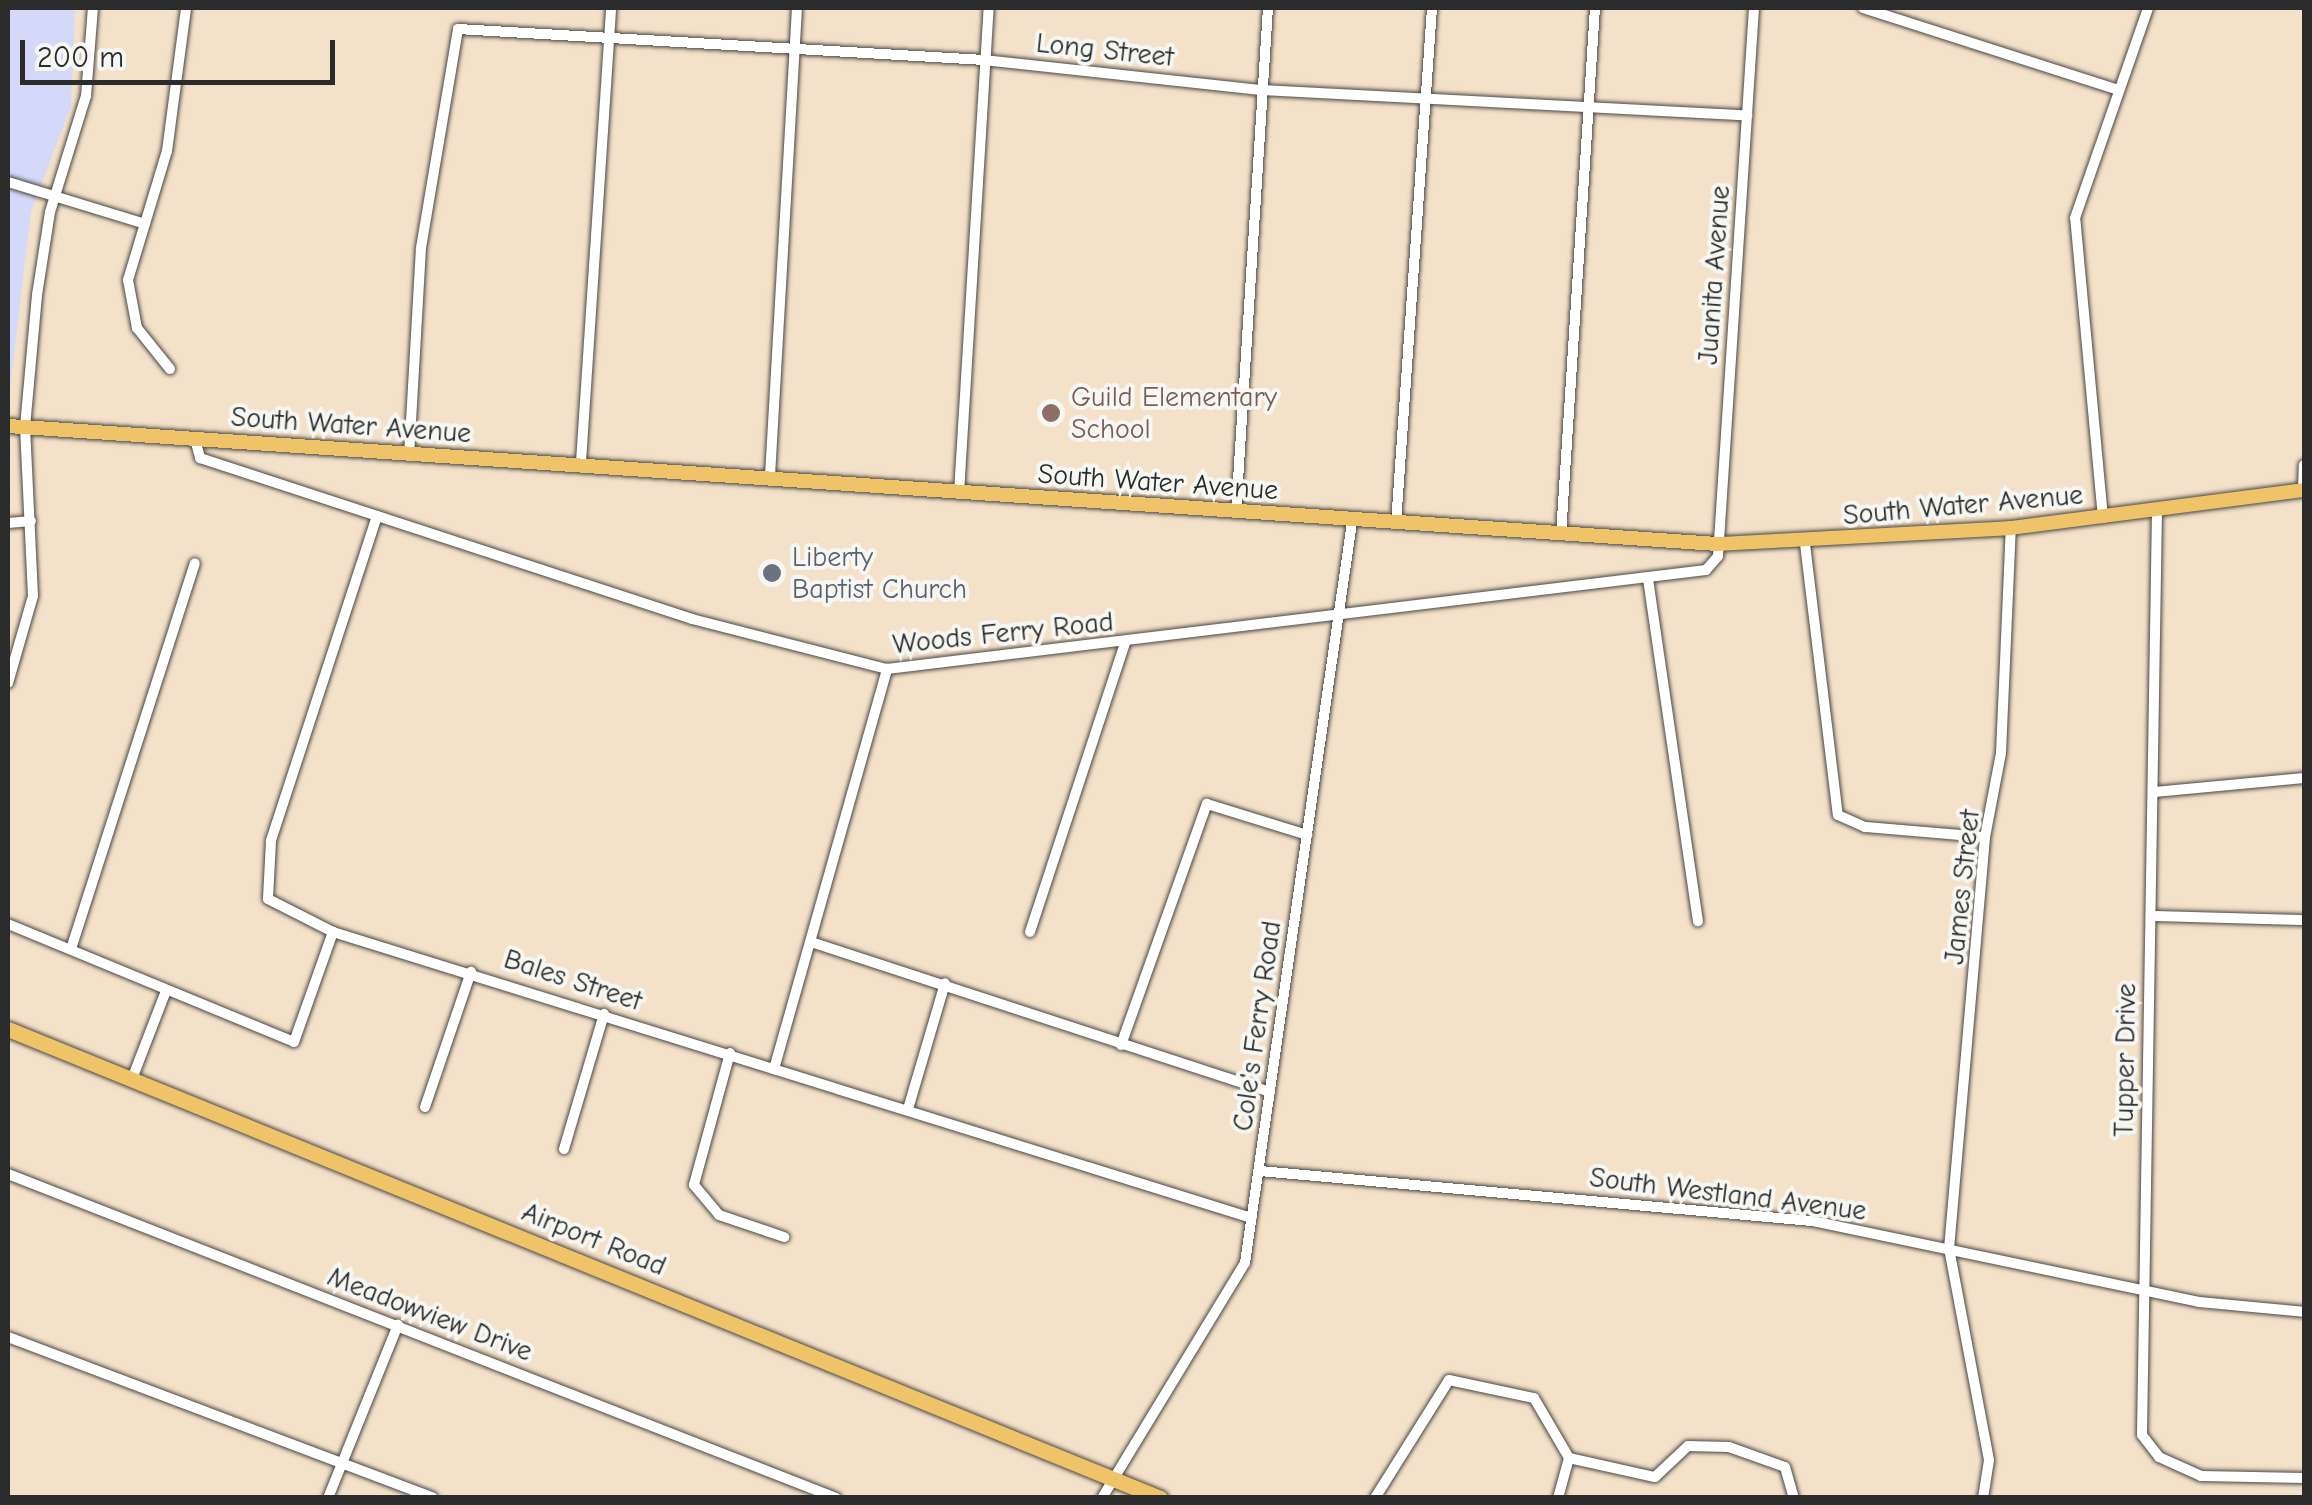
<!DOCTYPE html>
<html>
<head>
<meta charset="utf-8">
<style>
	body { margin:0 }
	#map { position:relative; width:2312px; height:1505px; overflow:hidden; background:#f4e1c9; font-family:"Comic Neue",sans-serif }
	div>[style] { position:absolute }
	.built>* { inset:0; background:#d4d8f9 }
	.roads { filter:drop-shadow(0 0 2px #494643) drop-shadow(0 0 2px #494643) }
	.minor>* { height:10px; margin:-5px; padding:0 5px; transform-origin:5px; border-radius:5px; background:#fff }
	.major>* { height:14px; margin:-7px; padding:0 7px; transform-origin:7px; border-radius:7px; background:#efc469 }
	.highway>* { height:15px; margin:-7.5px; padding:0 7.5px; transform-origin:7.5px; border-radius:7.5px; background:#efc469 }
	.dots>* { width:28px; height:28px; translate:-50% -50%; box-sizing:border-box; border:5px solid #f6f6f2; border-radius:50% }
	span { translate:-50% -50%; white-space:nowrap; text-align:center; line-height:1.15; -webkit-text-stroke:8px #f6f6f2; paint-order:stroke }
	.street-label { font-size:28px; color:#2b2b2b }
	.education-label { font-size:28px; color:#785e54 }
	.left { translate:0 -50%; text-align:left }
	.worship-label { font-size:28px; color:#5b616d }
	.frame { position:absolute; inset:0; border:10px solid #2b2b2b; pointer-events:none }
	.scale { position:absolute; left:20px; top:40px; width:315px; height:45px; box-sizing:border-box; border:5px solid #2b2b2b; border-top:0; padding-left:12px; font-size:30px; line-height:35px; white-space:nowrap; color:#2b2b2b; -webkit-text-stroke:8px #f6f6f2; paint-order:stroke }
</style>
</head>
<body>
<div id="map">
	<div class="built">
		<div style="clip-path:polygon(8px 8px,75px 8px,71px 106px,31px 211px,10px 388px)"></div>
	</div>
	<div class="roads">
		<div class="minor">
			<div style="left:1863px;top:8px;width:265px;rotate:17.8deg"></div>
			<div style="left:8px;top:182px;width:143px;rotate:17deg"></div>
			<div style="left:170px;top:369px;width:53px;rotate:-128.8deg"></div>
			<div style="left:137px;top:328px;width:49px;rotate:-100.6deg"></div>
			<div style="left:128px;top:280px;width:135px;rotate:-73.2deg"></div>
			<div style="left:167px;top:151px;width:144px;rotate:-82.4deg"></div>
			<div style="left:195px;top:439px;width:20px;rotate:75deg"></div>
			<div style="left:200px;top:458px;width:518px;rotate:18.12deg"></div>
			<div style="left:692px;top:619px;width:201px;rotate:14.4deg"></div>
			<div style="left:887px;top:669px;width:825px;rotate:-6.89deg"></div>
			<div style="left:1706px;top:570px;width:18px;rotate:-49deg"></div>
			<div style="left:1718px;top:556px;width:549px;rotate:-86.24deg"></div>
			<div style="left:409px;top:456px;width:208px;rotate:-86.7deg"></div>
			<div style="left:421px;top:248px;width:222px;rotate:-80.4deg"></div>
			<div style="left:458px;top:29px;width:527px;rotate:3.37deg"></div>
			<div style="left:984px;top:60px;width:280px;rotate:6.2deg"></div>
			<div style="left:1262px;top:90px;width:486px;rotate:3deg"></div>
			<div style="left:581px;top:462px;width:455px;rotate:-86.2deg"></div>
			<div style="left:770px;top:476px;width:469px;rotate:-86.7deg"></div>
			<div style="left:2303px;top:490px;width:25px;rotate:-88deg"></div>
			<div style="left:959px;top:493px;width:486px;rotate:-86.5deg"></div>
			<div style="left:2157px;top:510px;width:925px;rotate:90.93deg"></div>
			<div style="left:2142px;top:1435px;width:28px;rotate:52deg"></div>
			<div style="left:2159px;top:1457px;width:46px;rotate:24.3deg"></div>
			<div style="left:2201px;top:1476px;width:103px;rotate:1.1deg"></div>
			<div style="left:1236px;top:512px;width:505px;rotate:-86.37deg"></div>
			<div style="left:377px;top:516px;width:342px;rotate:108.1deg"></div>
			<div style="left:271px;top:841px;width:58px;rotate:93deg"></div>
			<div style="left:268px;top:899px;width:73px;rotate:26.9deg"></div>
			<div style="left:333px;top:932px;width:962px;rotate:17.29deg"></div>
			<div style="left:2103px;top:518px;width:301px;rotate:-95.3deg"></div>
			<div style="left:2075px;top:218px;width:222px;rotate:-70.8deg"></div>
			<div style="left:8px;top:523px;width:23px;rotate:-5deg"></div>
			<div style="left:1396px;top:524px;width:517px;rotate:-86.01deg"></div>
			<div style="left:1561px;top:535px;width:528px;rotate:-86.31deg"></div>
			<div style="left:1805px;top:544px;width:273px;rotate:83.1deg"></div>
			<div style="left:1838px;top:815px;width:30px;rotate:24deg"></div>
			<div style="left:1865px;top:827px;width:120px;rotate:4.8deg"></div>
			<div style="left:1648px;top:579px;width:346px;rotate:81.7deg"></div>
			<div style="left:8px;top:683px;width:91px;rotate:-74deg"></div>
			<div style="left:33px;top:596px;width:169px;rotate:-92.7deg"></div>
			<div style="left:25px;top:427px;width:133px;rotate:-84.8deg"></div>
			<div style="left:37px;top:295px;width:84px;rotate:-81.1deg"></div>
			<div style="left:50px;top:212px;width:121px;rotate:-72.8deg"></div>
			<div style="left:86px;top:96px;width:88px;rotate:-85.5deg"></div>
			<div style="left:2154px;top:792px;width:151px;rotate:-5.3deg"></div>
			<div style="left:2151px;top:916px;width:153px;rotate:1.5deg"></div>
			<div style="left:8px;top:924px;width:309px;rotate:22.4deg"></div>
			<div style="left:294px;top:1042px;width:117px;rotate:-70.5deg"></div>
			<div style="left:1030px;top:932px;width:304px;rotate:-71.8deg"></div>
			<div style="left:811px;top:942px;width:483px;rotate:18.1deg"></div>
			<div style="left:71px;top:949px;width:405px;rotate:-72.2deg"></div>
			<div style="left:1121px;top:1045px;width:256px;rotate:-70.4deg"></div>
			<div style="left:1207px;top:804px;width:105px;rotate:17.2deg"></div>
			<div style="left:730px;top:1053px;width:137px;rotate:105.3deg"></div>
			<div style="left:694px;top:1185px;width:39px;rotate:50deg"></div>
			<div style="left:719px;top:1215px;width:69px;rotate:18.7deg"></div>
			<div style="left:774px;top:1069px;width:416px;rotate:-74.2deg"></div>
			<div style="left:132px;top:1079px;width:94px;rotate:-68.9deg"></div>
			<div style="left:425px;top:1107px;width:143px;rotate:-71.2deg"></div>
			<div style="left:908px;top:1109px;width:131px;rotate:-73.6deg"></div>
			<div style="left:564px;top:1149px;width:141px;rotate:-73.5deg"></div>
			<div style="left:1260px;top:1171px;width:554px;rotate:5.18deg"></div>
			<div style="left:1812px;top:1221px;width:395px;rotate:11.8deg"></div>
			<div style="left:2199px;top:1302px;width:105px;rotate:5.4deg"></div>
			<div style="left:8px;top:1174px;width:889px;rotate:21.37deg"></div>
			<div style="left:8px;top:1337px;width:454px;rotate:20.7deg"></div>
			<div style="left:328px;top:1498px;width:187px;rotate:-68deg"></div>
			<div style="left:1102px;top:1498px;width:275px;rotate:-58.7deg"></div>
			<div style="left:1245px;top:1263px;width:749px;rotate:-81.78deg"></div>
			<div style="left:1375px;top:1498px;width:139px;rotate:-57.9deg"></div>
			<div style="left:1449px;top:1380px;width:87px;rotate:12deg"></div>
			<div style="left:1534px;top:1398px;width:69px;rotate:59.7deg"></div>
			<div style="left:1569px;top:1458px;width:88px;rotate:12.5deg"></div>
			<div style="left:1655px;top:1477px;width:45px;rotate:-43.2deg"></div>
			<div style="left:1688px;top:1446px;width:41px;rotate:1.4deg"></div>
			<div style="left:1729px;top:1447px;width:59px;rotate:19.7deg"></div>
			<div style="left:1785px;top:1467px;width:32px;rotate:74deg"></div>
			<div style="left:1558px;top:1498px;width:41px;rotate:-74.6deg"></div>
			<div style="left:1983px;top:1498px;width:38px;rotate:-81deg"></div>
			<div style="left:1989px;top:1460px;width:215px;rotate:-100.7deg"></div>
			<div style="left:1949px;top:1249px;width:414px;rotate:-85deg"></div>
			<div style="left:1985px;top:837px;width:86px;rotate:-79.2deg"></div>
			<div style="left:2001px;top:753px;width:225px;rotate:-87.5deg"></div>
		</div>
		<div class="major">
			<div style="left:8px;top:426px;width:1715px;rotate:3.95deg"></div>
			<div style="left:1719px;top:544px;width:292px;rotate:-3.1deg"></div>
			<div style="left:2011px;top:528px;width:295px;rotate:-7.4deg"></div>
		</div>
		<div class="highway">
			<div style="left:8px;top:1029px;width:1244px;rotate:22.15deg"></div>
		</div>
	</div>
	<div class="dots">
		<div style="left:1051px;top:413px;background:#8d6e63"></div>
		<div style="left:772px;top:573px;background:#6b7280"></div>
	</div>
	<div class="street-label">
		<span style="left:1105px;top:50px;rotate:6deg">Long Street</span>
		<span style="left:1714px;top:275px;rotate:-86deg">Juanita Avenue</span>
		<span style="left:351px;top:425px;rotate:4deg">South Water Avenue</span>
		<span style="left:1158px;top:482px;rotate:4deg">South Water Avenue</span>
		<span style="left:1963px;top:505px;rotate:-5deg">South Water Avenue</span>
		<span style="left:1003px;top:633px;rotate:-6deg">Woods Ferry Road</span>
		<span style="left:1962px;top:887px;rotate:-84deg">James Street</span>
		<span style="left:573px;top:980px;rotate:18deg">Bales Street</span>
		<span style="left:1257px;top:1026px;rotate:-82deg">Cole's Ferry Road</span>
		<span style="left:2125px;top:1060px;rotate:-89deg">Tupper Drive</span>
		<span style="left:1728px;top:1194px;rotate:7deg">South Westland Avenue</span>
		<span style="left:594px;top:1239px;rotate:22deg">Airport Road</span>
		<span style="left:430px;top:1314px;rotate:21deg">Meadowview Drive</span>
	</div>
	<div class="education-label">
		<span class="left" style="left:1071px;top:413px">Guild Elementary<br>School</span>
	</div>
	<div class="worship-label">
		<span class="left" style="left:792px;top:573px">Liberty<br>Baptist Church</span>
	</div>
	<div class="frame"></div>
	<div class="scale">200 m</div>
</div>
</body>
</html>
